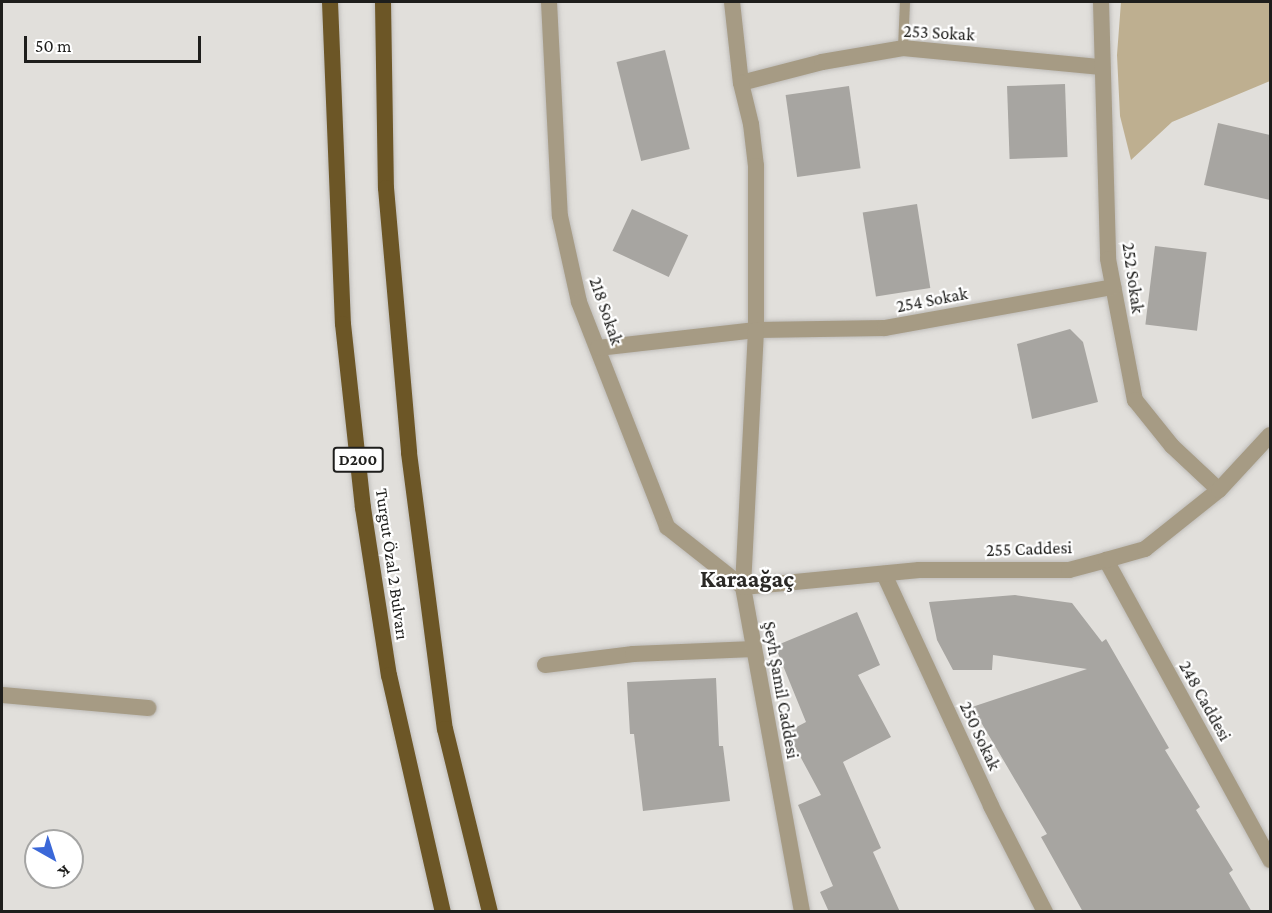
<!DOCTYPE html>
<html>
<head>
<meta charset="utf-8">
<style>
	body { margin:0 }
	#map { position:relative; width:1272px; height:913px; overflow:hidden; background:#e1dfdb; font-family:"Crimson Pro",serif }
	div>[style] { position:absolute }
	.green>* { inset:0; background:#beaf90 }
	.building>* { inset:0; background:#a7a5a1; transform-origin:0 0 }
	.roads { filter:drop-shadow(0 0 2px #bebcb9) drop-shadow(0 0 2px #bebcb9) }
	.service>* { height:10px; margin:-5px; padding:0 5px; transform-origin:5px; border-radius:5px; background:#a69b84 }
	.minor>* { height:16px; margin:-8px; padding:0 8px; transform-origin:8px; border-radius:8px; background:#a69b84 }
	.tertiary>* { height:16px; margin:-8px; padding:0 8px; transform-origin:8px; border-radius:8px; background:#a69b84 }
	.trunk>* { height:16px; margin:-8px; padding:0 8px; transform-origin:8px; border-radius:8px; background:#6c5626 }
	span { translate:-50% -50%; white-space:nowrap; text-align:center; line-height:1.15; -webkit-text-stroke:4.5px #fff; paint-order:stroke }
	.shield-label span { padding:2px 4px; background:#fff; border:2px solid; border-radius:4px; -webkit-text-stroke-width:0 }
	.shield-label { font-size:16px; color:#1e1e1c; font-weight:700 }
	.street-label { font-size:18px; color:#1e1e1c }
	.district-label { font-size:24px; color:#2b2926; font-weight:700 }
	.frame { position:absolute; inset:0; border:3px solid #1e1e1c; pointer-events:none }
	.north { position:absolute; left:24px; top:829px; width:60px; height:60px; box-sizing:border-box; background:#fff; border:2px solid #a5a5a4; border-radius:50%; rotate:141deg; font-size:16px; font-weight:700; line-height:24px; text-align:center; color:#1e1e1c }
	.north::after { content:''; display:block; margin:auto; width:21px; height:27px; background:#3b68d8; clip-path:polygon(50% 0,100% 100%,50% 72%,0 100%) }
	.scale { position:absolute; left:24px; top:36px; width:177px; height:27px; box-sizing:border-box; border:3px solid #1e1e1c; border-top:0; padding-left:8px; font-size:18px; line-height:21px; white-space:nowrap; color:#1e1e1c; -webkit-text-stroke:4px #fff; paint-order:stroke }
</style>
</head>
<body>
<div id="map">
	<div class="green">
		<div style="clip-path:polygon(1121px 2px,1270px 2px,1270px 81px,1172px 122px,1131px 160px,1120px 116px,1117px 55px)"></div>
	</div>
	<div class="building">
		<div style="left:665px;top:50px;width:102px;height:50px;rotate:76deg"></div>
		<div style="left:1065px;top:84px;width:73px;height:58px;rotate:88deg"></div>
		<div style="left:849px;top:86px;width:83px;height:64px;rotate:82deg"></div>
		<div style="clip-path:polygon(1218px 123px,1270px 135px,1270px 200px,1204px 185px)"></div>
		<div style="left:917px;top:204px;width:85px;height:55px;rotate:81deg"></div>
		<div style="left:632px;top:209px;width:62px;height:46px;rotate:25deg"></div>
		<div style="left:1155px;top:246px;width:52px;height:79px;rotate:7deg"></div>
		<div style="clip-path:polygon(1070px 329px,1083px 342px,1098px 402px,1032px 419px,1017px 344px)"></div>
		<div style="clip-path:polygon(1015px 595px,1072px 603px,1102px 642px,1106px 639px,1169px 748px,1165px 750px,1200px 807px,1196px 810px,1233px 870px,1229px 873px,1252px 912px,1083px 912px,1041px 837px,1047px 834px,972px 707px,1087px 669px,993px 655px,992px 670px,953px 670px,937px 640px,929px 602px)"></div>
		<div style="clip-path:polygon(857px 612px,880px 665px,858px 675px,891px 737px,843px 762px,881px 848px,873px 852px,900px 912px,829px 912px,820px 892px,833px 886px,798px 805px,821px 795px,787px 732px,806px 722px,775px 646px)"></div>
		<div style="clip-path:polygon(716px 678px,719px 746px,723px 746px,730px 801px,643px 811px,634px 734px,630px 734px,627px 682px)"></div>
	</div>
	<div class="roads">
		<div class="service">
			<div style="left:903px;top:48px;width:46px;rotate:-87.5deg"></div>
		</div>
		<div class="minor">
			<div style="left:549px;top:2px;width:214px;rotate:87.1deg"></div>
			<div style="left:560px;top:216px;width:88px;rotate:77.5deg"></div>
			<div style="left:579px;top:302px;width:242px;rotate:68.6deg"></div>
			<div style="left:667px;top:527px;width:97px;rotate:38.3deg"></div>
			<div style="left:732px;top:2px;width:81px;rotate:83.7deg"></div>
			<div style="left:741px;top:83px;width:84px;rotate:-14.5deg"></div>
			<div style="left:822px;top:62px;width:82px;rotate:-9.8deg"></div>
			<div style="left:903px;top:48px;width:199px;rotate:5.5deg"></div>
			<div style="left:1101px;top:2px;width:257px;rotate:88.4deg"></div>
			<div style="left:1108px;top:259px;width:144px;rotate:79.2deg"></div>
			<div style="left:1135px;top:400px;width:59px;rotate:51.2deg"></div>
			<div style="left:1172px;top:446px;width:64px;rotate:43.1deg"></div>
			<div style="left:598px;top:348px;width:159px;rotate:-6.5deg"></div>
			<div style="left:756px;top:330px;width:129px;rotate:-0.9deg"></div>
			<div style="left:885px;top:328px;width:232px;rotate:-10.2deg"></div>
			<div style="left:1106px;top:560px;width:342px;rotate:61.3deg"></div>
			<div style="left:884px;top:574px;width:255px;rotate:65.2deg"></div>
			<div style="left:991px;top:806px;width:119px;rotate:63deg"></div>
			<div style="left:545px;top:665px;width:89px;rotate:-7.1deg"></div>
			<div style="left:633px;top:654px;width:121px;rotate:-2.4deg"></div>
			<div style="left:2px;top:695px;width:147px;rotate:5.1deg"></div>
		</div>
		<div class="tertiary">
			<div style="left:741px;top:83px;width:42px;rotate:76.3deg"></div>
			<div style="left:751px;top:124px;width:42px;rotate:83.2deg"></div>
			<div style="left:756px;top:166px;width:164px;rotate:90deg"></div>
			<div style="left:756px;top:330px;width:257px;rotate:92.9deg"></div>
			<div style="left:743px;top:587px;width:330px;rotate:79.7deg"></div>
			<div style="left:743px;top:587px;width:177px;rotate:-5.5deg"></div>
			<div style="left:919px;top:570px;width:150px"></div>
			<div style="left:1069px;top:570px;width:38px;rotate:-15deg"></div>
			<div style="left:1106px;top:560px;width:41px;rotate:-15.8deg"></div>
			<div style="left:1145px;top:549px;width:95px;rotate:-38.6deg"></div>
			<div style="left:1219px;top:490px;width:75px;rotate:-47.2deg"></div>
		</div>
		<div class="trunk">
			<div style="left:330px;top:2px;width:322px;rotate:87.7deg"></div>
			<div style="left:343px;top:324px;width:185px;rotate:83.8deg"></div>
			<div style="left:363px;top:508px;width:169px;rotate:81.2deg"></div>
			<div style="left:389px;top:675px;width:243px;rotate:77.2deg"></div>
			<div style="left:383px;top:2px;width:186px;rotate:89.1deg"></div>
			<div style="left:386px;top:188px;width:266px;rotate:85deg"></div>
			<div style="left:409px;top:453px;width:278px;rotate:82.6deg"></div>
			<div style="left:445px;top:729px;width:188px;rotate:76.2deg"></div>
		</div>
	</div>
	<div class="shield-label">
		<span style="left:358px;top:460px">D200</span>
	</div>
	<div class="street-label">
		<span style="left:939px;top:33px;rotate:3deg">253 Sokak</span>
		<span style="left:1133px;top:278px;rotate:82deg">252 Sokak</span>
		<span style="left:932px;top:300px;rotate:-11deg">254 Sokak</span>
		<span style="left:606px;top:311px;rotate:71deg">218 Sokak</span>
		<span style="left:1029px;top:549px;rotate:-2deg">255 Caddesi</span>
		<span style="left:392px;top:564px;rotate:82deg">Turgut Özal 2 Bulvarı</span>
		<span style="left:781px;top:690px;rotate:80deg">Şeyh Şamil Caddesi</span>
		<span style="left:1205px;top:701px;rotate:61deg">248 Caddesi</span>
		<span style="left:980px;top:736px;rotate:65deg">250 Sokak</span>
	</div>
	<div class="district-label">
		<span style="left:747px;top:579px">Karaağaç</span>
	</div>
	<div class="frame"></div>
	<div class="north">K</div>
	<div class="scale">50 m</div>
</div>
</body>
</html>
